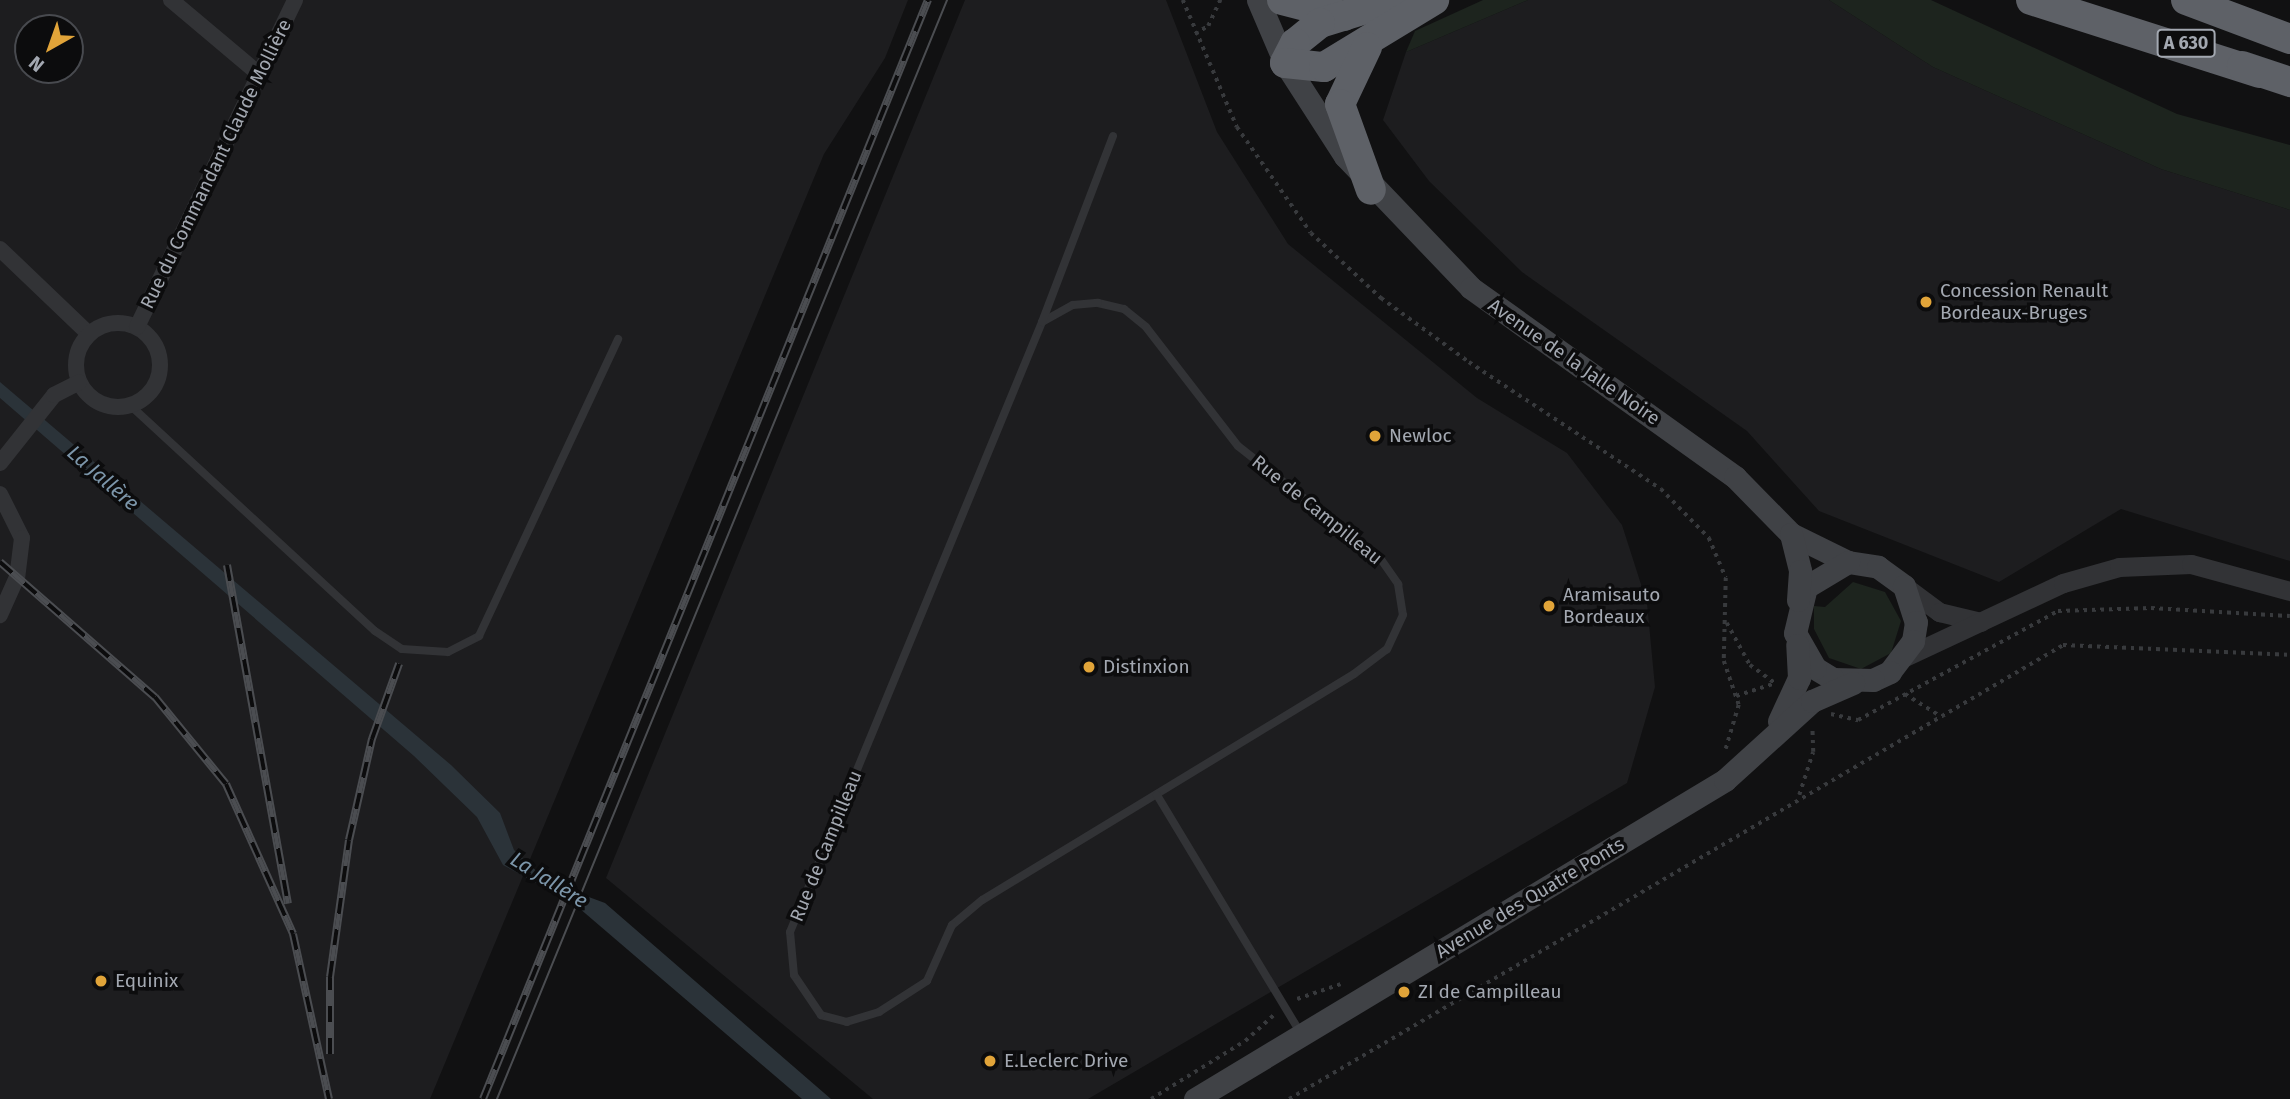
<!DOCTYPE html>
<html>
<head>
<meta charset="utf-8">
<style>
	body { margin:0 }
	#map { position:relative; width:2290px; height:1099px; overflow:hidden; background:#111112; font-family:"Fira Sans",sans-serif }
	div>[style] { position:absolute }
	.built>* { inset:0; background:#1d1d1f }
	.green>* { inset:0; background:#1d241e }
	.water>* { inset:0; background:#2b3339 }
	.stream>* { height:6px; margin:-3px; padding:0 3px; transform-origin:3px; border-radius:3px; background:#2b3339 }
	.path>* { height:3.5px; margin-top:-1.75px; transform-origin:0; background:repeating-linear-gradient(90deg,#383a3d 0 3.5px,transparent 0 8.5px) }
	.service>* { height:8px; margin:-4px; padding:0 4px; transform-origin:4px; border-radius:4px; background:#323336 }
	.minor>* { height:16px; margin:-8px; padding:0 8px; transform-origin:8px; border-radius:8px; background:#323336 }
	.minor>.ring { margin:-8px; padding:0; box-sizing:content-box; background:none; border:16px solid #323336; border-radius:50% }
	.tertiary>* { height:19px; margin:-9.5px; padding:0 9.5px; transform-origin:9.5px; border-radius:9.5px; background:#323336 }
	.secondary>* { height:23px; margin:-11.5px; padding:0 11.5px; transform-origin:11.5px; border-radius:11.5px; background:#404246 }
	.motorway>* { height:30px; margin:-15px; padding:0 15px; transform-origin:15px; border-radius:15px; background:#5e6167 }
	.tram>* { height:2px; margin:-1px; padding:0 1px; transform-origin:1px; border-radius:1px; background:#4b4d51 }
	.rail>* { height:8px; margin-top:-4px; transform-origin:0; background:repeating-linear-gradient(90deg,#0c0c0d 0 16px,#4b4d51 0 32px); box-sizing:border-box; border-block:2px solid #4b4d51 }
	.dots>* { width:19px; height:19px; translate:-50% -50%; box-sizing:border-box; border:4px solid #0c0c0d; border-radius:50% }
	span { translate:-50% -50%; white-space:nowrap; text-align:center; line-height:1.15; -webkit-text-stroke:7px #0c0c0d; paint-order:stroke }
	.shield-label span { padding:2px 5px; background:#0c0c0d; border:2px solid; border-radius:5px; -webkit-text-stroke-width:0 }
	.shield-label { font-size:18px; color:#a3a8b1; font-weight:700 }
	.street-label { font-size:19px; color:#a3a8b1 }
	.poi-label { font-size:19px; color:#a3a8b1 }
	.left { translate:0 -50%; text-align:left }
	.water-label { font-size:21px; color:#7c96aa; font-style:italic }
	.north { position:absolute; left:14px; top:14px; width:70px; height:70px; box-sizing:border-box; background:#0c0c0d; border:2px solid #484a4f; border-radius:50%; rotate:220deg; font-size:19px; font-weight:700; line-height:28px; text-align:center; color:#a3a8b1 }
	.north::after { content:''; display:block; margin:auto; width:24px; height:32px; background:#e1a439; clip-path:polygon(50% 0,100% 100%,50% 72%,0 100%) }
</style>
</head>
<body>
<div id="map">
	<div class="built">
		<div style="clip-path:polygon(evenodd,0 0,908px 0,885px 58px,824px 154px,430px 1099px,0 1099px,0 0,28px 28px,70px 28px,70px 70px,28px 70px,28px 28px)"></div>
		<div style="clip-path:polygon(965px 0,1166px 0,1217px 132px,1288px 244px,1477px 398px,1567px 453px,1622px 525px,1647px 603px,1655px 687px,1627px 783px,1088px 1099px,873px 1099px,606px 878px)"></div>
		<div style="clip-path:polygon(1528px 0,1829px 0,1933px 67px,2161px 169px,2290px 210px,2290px 561px,2121px 509px,1999px 582px,1819px 511px,1747px 431px,1522px 272px,1429px 181px,1383px 120px,1406px 52px)"></div>
	</div>
	<div class="green">
		<div style="clip-path:polygon(1483px 0,1528px 0,1406px 52px,1415px 31px)"></div>
		<div style="clip-path:polygon(1829px 0,1931px 0,2177px 114px,2290px 145px,2290px 210px,2161px 169px,1933px 67px)"></div>
		<div style="clip-path:polygon(1853px 582px,1885px 592px,1901px 621px,1891px 653px,1861px 669px,1829px 658px,1814px 629px,1814px 606px,1825px 607px)"></div>
	</div>
	<div class="water">
		<div style="clip-path:polygon(0 382px,451px 765px,500px 813px,514px 850px,548px 882px,605px 903px,831px 1099px,802px 1099px,572px 902px,503px 865px,477px 817px,414px 756px,0 398px)"></div>
	</div>
	<div class="stream">
		<div style="left:540px;top:876px;width:24px;rotate:30deg"></div>
	</div>
	<div class="path">
		<div style="left:1183px;top:0;width:138px;rotate:67deg"></div>
		<div style="left:1237px;top:127px;width:129px;rotate:55.1deg"></div>
		<div style="left:1311px;top:233px;width:96px;rotate:42.9deg"></div>
		<div style="left:1381px;top:298px;width:109px;rotate:36deg"></div>
		<div style="left:1469px;top:362px;width:230px;rotate:33.5deg"></div>
		<div style="left:1661px;top:489px;width:69px;rotate:45.6deg"></div>
		<div style="left:1709px;top:538px;width:43px;rotate:67deg"></div>
		<div style="left:1726px;top:578px;width:83px;rotate:91.4deg"></div>
		<div style="left:1724px;top:661px;width:46px;rotate:71.2deg"></div>
		<div style="left:1739px;top:705px;width:46px;rotate:106.5deg"></div>
		<div style="left:1195px;top:34px;width:15px;rotate:-32deg"></div>
		<div style="left:1208px;top:26px;width:29px;rotate:-65deg"></div>
		<div style="left:1727px;top:623px;width:48px;rotate:61.3deg"></div>
		<div style="left:1750px;top:665px;width:31px;rotate:36deg"></div>
		<div style="left:1905px;top:694px;width:39px;rotate:32deg"></div>
		<div style="left:1736px;top:696px;width:39px;rotate:-18deg"></div>
		<div style="left:1831px;top:714px;width:28px;rotate:13deg"></div>
		<div style="left:1858px;top:720px;width:228px;rotate:-28.6deg"></div>
		<div style="left:2058px;top:611px;width:93px;rotate:-1.8deg"></div>
		<div style="left:2151px;top:608px;width:139px;rotate:3.3deg"></div>
		<div style="left:1799px;top:795px;width:45px;rotate:-72deg"></div>
		<div style="left:1813px;top:752px;width:24px;rotate:-92deg"></div>
		<div style="left:1297px;top:999px;width:46px;rotate:-18.8deg"></div>
		<div style="left:1151px;top:1099px;width:110px;rotate:-31.7deg"></div>
		<div style="left:1245px;top:1041px;width:42px;rotate:-42.1deg"></div>
		<div style="left:1289px;top:1099px;width:897px;rotate:-30.39deg"></div>
		<div style="left:2063px;top:645px;width:227px;rotate:2.5deg"></div>
	</div>
	<div class="service">
		<div style="left:1098px;top:303px;width:27px;rotate:13deg"></div>
		<div style="left:1124px;top:309px;width:28px;rotate:39deg"></div>
		<div style="left:1146px;top:327px;width:150px;rotate:52.3deg"></div>
		<div style="left:1238px;top:446px;width:181px;rotate:38.3deg"></div>
		<div style="left:1380px;top:558px;width:32px;rotate:55deg"></div>
		<div style="left:1398px;top:584px;width:31px;rotate:81deg"></div>
		<div style="left:1403px;top:615px;width:38px;rotate:115deg"></div>
		<div style="left:1387px;top:649px;width:41px;rotate:142.9deg"></div>
		<div style="left:1354px;top:674px;width:435px;rotate:148.7deg"></div>
		<div style="left:982px;top:900px;width:39px;rotate:140deg"></div>
		<div style="left:952px;top:925px;width:61px;rotate:114.1deg"></div>
		<div style="left:927px;top:981px;width:57px;rotate:147.1deg"></div>
		<div style="left:879px;top:1012px;width:34px;rotate:163deg"></div>
		<div style="left:847px;top:1022px;width:27px;rotate:-165deg"></div>
		<div style="left:821px;top:1015px;width:48px;rotate:-124deg"></div>
		<div style="left:794px;top:975px;width:43px;rotate:-95.3deg"></div>
		<div style="left:790px;top:932px;width:660px;rotate:-67.55deg"></div>
		<div style="left:1042px;top:322px;width:35px;rotate:-29deg"></div>
		<div style="left:1073px;top:305px;width:25px;rotate:-5deg"></div>
		<div style="left:1042px;top:322px;width:199px;rotate:-69.1deg"></div>
		<div style="left:131px;top:406px;width:332px;rotate:42.7deg"></div>
		<div style="left:375px;top:631px;width:32px;rotate:34deg"></div>
		<div style="left:402px;top:649px;width:46px;rotate:3.7deg"></div>
		<div style="left:448px;top:652px;width:35px;rotate:-27deg"></div>
		<div style="left:479px;top:636px;width:328px;rotate:-64.9deg"></div>
		<div style="left:1157px;top:795px;width:277px;rotate:58.9deg"></div>
	</div>
	<div class="minor">
		<div style="left:171px;top:0;width:116px;rotate:40.1deg"></div>
		<div style="left:0;top:249px;width:123px;rotate:43.7deg"></div>
		<div class="ring" style="left:76px;top:323px;width:68px;height:68px"></div>
		<div style="left:137px;top:327px;width:363px;rotate:-64.2deg"></div>
		<div style="left:0;top:463px;width:87px;rotate:-51.5deg"></div>
		<div style="left:54px;top:395px;width:28px;rotate:-27deg"></div>
		<div style="left:0;top:494px;width:49px;rotate:63.4deg"></div>
		<div style="left:22px;top:538px;width:39px;rotate:97deg"></div>
		<div style="left:17px;top:577px;width:42px;rotate:114.1deg"></div>
	</div>
	<div class="tertiary">
		<div style="left:1904px;top:586px;width:44px;rotate:36.6deg"></div>
		<div style="left:1939px;top:612px;width:43px;rotate:13.4deg"></div>
		<div style="left:1905px;top:657px;width:174px;rotate:-25.1deg"></div>
		<div style="left:2063px;top:583px;width:58px;rotate:-15.9deg"></div>
		<div style="left:2119px;top:567px;width:72px;rotate:-2.4deg"></div>
		<div style="left:2191px;top:564px;width:103px;rotate:15.3deg"></div>
	</div>
	<div class="secondary">
		<div style="left:1258px;top:0;width:69px;rotate:66.8deg"></div>
		<div style="left:1285px;top:63px;width:111px;rotate:57.2deg"></div>
		<div style="left:1345px;top:156px;width:182px;rotate:46.3deg"></div>
		<div style="left:1471px;top:288px;width:325px;rotate:35.6deg"></div>
		<div style="left:1735px;top:477px;width:80px;rotate:45.5deg"></div>
		<div style="left:1791px;top:534px;width:64px;rotate:26.2deg"></div>
		<div style="left:1848px;top:562px;width:30px;rotate:9deg"></div>
		<div style="left:1878px;top:567px;width:32px;rotate:36deg"></div>
		<div style="left:1904px;top:586px;width:38px;rotate:72deg"></div>
		<div style="left:1916px;top:622px;width:19px;rotate:99deg"></div>
		<div style="left:1913px;top:641px;width:39px;rotate:127deg"></div>
		<div style="left:1890px;top:672px;width:19px;rotate:155deg"></div>
		<div style="left:1873px;top:680px;width:40px;rotate:-178.6deg"></div>
		<div style="left:1833px;top:679px;width:21px;rotate:-149deg"></div>
		<div style="left:1815px;top:668px;width:40px;rotate:-119.7deg"></div>
		<div style="left:1795px;top:633px;width:47px;rotate:-76.6deg"></div>
		<div style="left:1806px;top:587px;width:49px;rotate:-30.8deg"></div>
		<div style="left:1791px;top:534px;width:38px;rotate:76deg"></div>
		<div style="left:1800px;top:571px;width:29px;rotate:94deg"></div>
		<div style="left:1779px;top:721px;width:47px;rotate:-65.1deg"></div>
		<div style="left:1799px;top:678px;width:33px;rotate:-93deg"></div>
		<div style="left:1195px;top:1099px;width:619px;rotate:-31.04deg"></div>
		<div style="left:1725px;top:780px;width:118px;rotate:-42.2deg"></div>
		<div style="left:1812px;top:701px;width:45px;rotate:-23.7deg"></div>
	</div>
	<div class="motorway">
		<div style="left:1282px;top:0;width:64px;rotate:14.5deg"></div>
		<div style="left:1395px;top:0;width:78px;rotate:163deg"></div>
		<div style="left:1320px;top:23px;width:32px;rotate:141deg"></div>
		<div style="left:1295px;top:43px;width:22px;rotate:117deg"></div>
		<div style="left:1285px;top:63px;width:39px;rotate:6deg"></div>
		<div style="left:1324px;top:67px;width:129px;rotate:-31.3deg"></div>
		<div style="left:2031px;top:0;width:240px;rotate:17.7deg"></div>
		<div style="left:2186px;top:0;width:111px;rotate:20.6deg"></div>
		<div style="left:1367px;top:47px;width:63px;rotate:115.3deg"></div>
		<div style="left:1340px;top:104px;width:91px;rotate:70.2deg"></div>
		<div style="left:2242px;top:66px;width:51px;rotate:18.4deg"></div>
	</div>
	<div class="tram">
		<div style="left:497px;top:1099px;width:1188px;rotate:-67.73deg"></div>
	</div>
	<div class="rail">
		<div style="left:0;top:562px;width:206px;rotate:41.1deg"></div>
		<div style="left:155px;top:697px;width:112px;rotate:50.8deg"></div>
		<div style="left:226px;top:784px;width:164px;rotate:65.9deg"></div>
		<div style="left:293px;top:934px;width:169px;rotate:77.7deg"></div>
		<div style="left:227px;top:565px;width:344px;rotate:79.8deg"></div>
		<div style="left:330px;top:1054px;width:77px;rotate:-90deg"></div>
		<div style="left:330px;top:977px;width:138px;rotate:-82.1deg"></div>
		<div style="left:349px;top:840px;width:104px;rotate:-77.2deg"></div>
		<div style="left:372px;top:739px;width:80px;rotate:-70.2deg"></div>
		<div style="left:483px;top:1099px;width:1186px;rotate:-67.96deg"></div>
	</div>
	<div class="dots">
		<div style="left:1926px;top:302px;background:#e1a439"></div>
		<div style="left:1375px;top:436px;background:#e1a439"></div>
		<div style="left:1549px;top:606px;background:#e1a439"></div>
		<div style="left:1089px;top:667px;background:#e1a439"></div>
		<div style="left:101px;top:981px;background:#e1a439"></div>
		<div style="left:1404px;top:992px;background:#e1a439"></div>
		<div style="left:990px;top:1061px;background:#e1a439"></div>
	</div>
	<div class="shield-label">
		<span style="left:2186px;top:43px">A 630</span>
	</div>
	<div class="street-label">
		<span style="left:216px;top:164px;rotate:-64deg">Rue du Commandant Claude Mollière</span>
		<span style="left:1574px;top:362px;rotate:35deg">Avenue de la Jalle Noire</span>
		<span style="left:1317px;top:510px;rotate:39deg">Rue de Campilleau</span>
		<span style="left:826px;top:846px;rotate:-68deg">Rue de Campilleau</span>
		<span style="left:1530px;top:898px;rotate:-31deg">Avenue des Quatre Ponts</span>
	</div>
	<div class="poi-label">
		<span class="left" style="left:1940px;top:302px">Concession Renault<br>Bordeaux-Bruges</span>
		<span class="left" style="left:1389px;top:436px">Newloc</span>
		<span class="left" style="left:1563px;top:606px">Aramisauto<br>Bordeaux</span>
		<span class="left" style="left:1103px;top:667px">Distinxion</span>
		<span class="left" style="left:115px;top:981px">Equinix</span>
		<span class="left" style="left:1418px;top:992px">ZI de Campilleau</span>
		<span class="left" style="left:1004px;top:1061px">E.Leclerc Drive</span>
	</div>
	<div class="water-label">
		<span style="left:103px;top:478px;rotate:41deg">La Jallère</span>
		<span style="left:549px;top:880px;rotate:32deg">La Jallère</span>
	</div>
	<div class="north">N</div>
</div>
</body>
</html>
